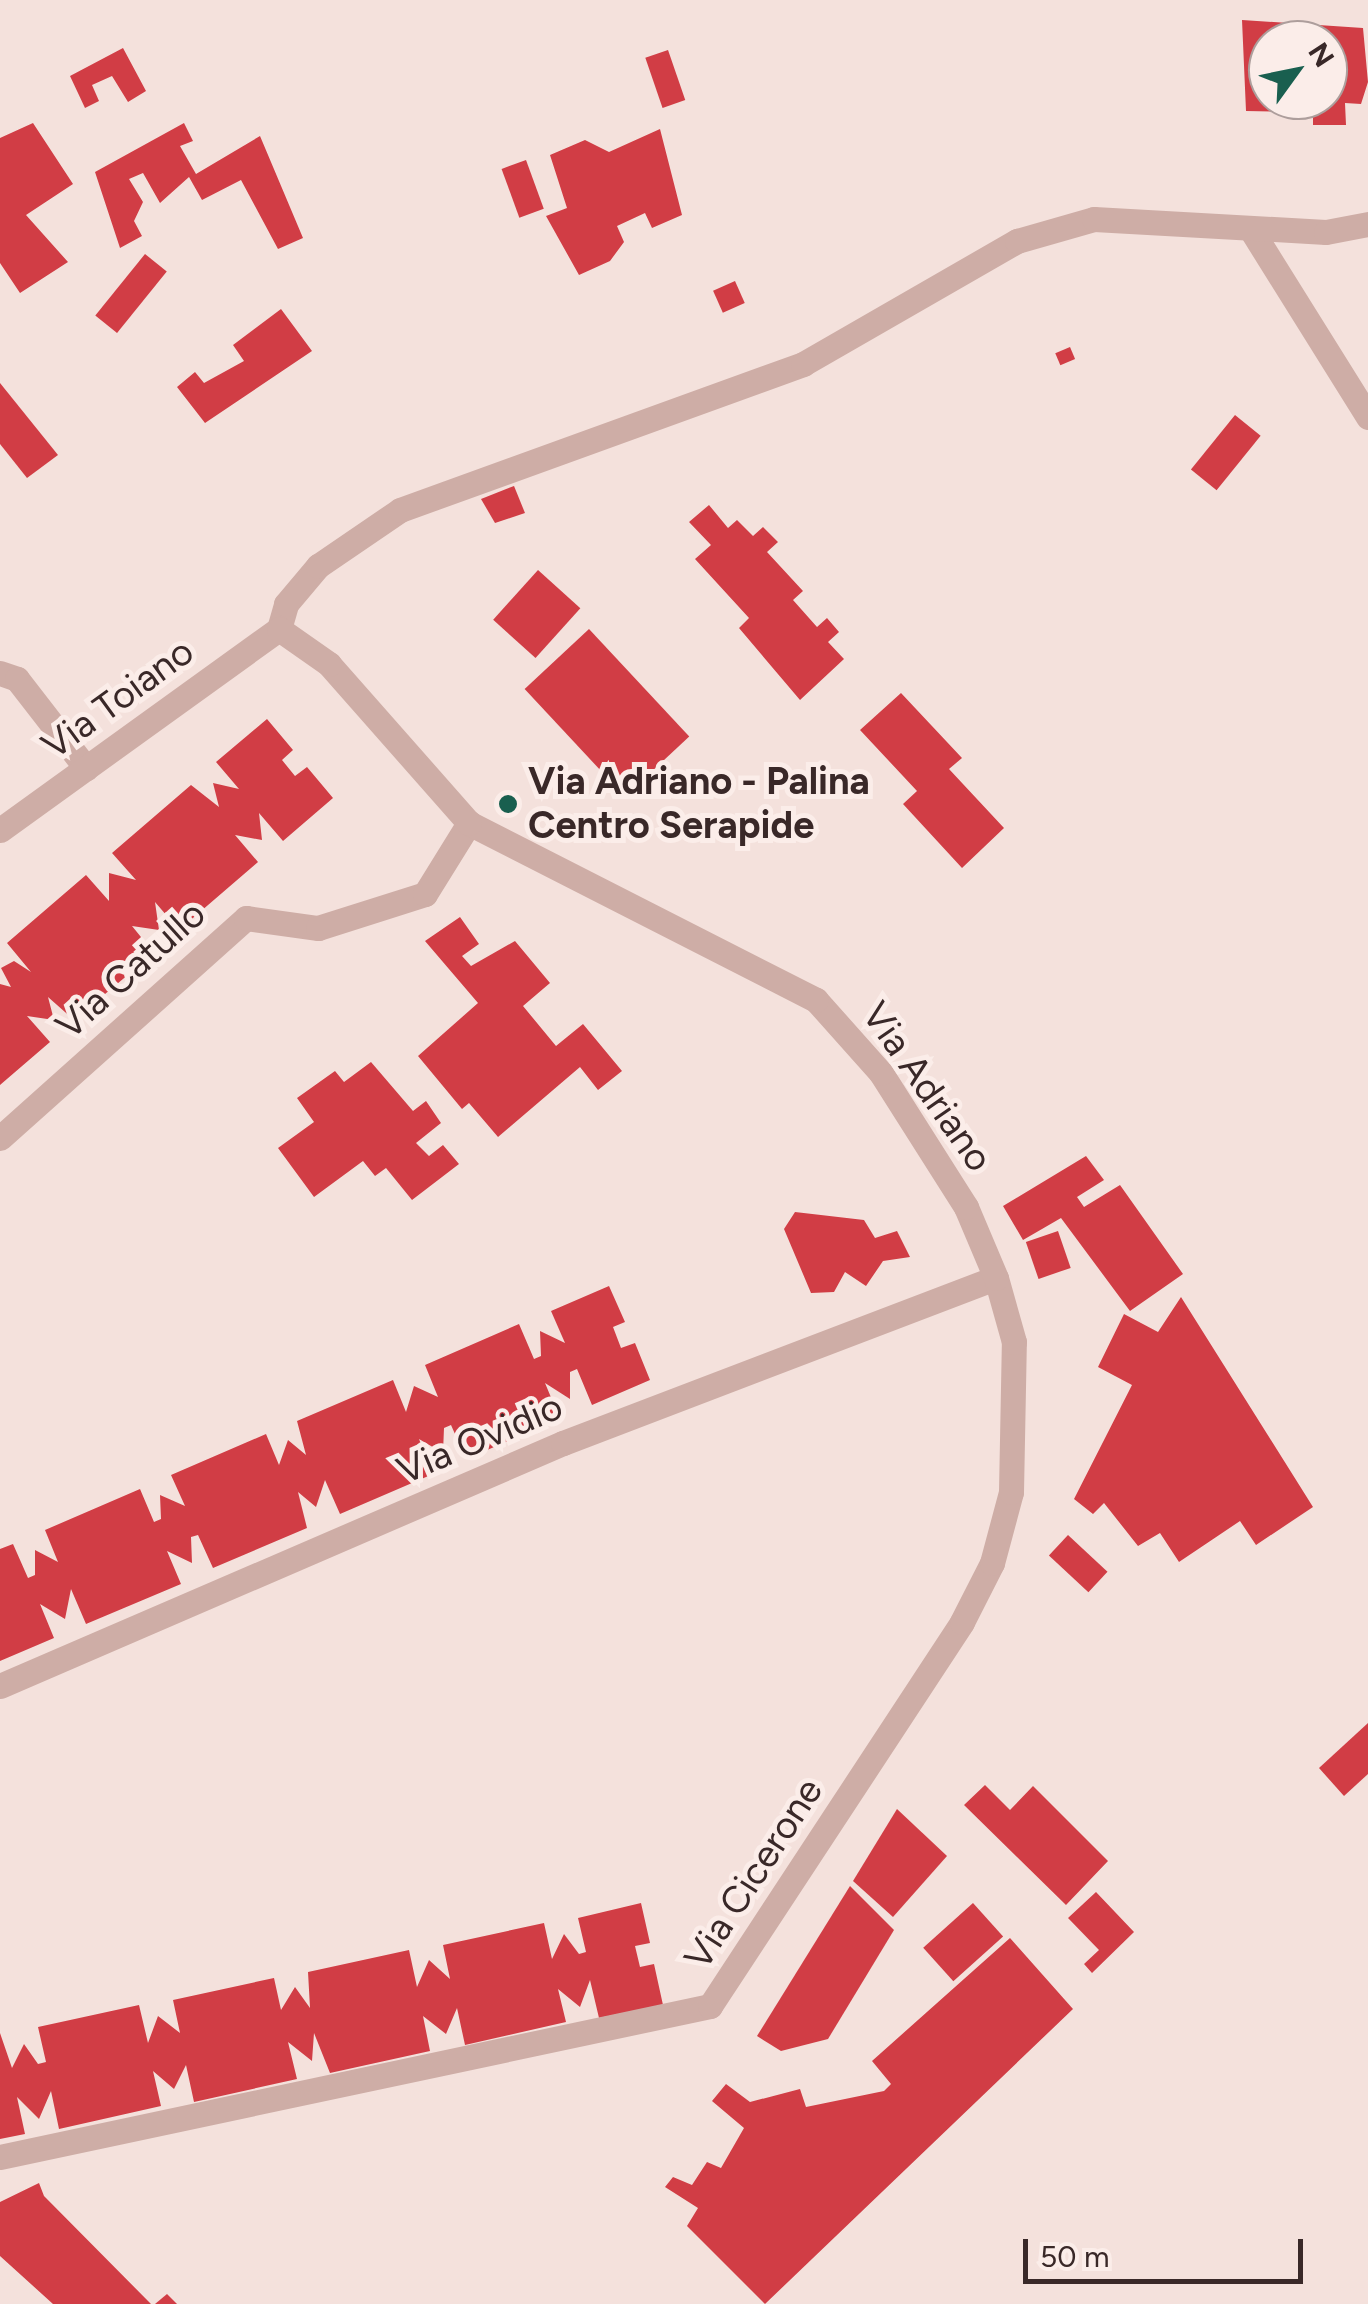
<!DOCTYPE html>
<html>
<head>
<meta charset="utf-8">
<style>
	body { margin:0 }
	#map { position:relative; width:1368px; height:2304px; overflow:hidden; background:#f4e1dc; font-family:Figtree,sans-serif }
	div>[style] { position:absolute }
	.building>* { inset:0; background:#d13d45; transform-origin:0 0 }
	.minor>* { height:25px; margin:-12.5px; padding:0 12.5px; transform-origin:12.5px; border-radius:12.5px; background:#ceada6 }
	.dots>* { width:28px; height:28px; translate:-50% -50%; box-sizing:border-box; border:5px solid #fbede9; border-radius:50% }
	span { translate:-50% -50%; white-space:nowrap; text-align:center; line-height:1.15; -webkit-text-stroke:10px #fbede9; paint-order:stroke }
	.street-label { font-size:38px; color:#392828 }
	.poi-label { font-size:38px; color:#392828; font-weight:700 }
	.left { translate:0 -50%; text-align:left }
	.north { position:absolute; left:1248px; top:20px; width:100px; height:100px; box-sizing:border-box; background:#fbede9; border:2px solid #ad9e9c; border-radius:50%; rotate:57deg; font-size:28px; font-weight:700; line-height:40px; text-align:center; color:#392828 }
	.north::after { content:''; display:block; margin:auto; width:35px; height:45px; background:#195f4f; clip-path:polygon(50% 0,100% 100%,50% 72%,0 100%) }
	.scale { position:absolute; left:1023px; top:2239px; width:280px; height:45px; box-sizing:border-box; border:5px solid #392828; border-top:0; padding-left:12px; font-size:30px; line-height:35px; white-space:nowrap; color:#392828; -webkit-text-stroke:8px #fbede9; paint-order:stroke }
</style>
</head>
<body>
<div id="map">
	<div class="building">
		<div style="clip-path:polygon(evenodd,1242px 20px,1363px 28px,1368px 82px,1361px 104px,1345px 103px,1346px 125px,1313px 125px,1313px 112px,1246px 111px,1242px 20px,1268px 40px,1328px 40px,1328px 100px,1268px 100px,1268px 40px)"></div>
		<div style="clip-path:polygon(123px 48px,146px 91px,128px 102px,112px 76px,92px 85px,99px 101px,85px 108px,70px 76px)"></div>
		<div style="left:668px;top:50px;width:53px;height:24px;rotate:71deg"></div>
		<div style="clip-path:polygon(33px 123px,73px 184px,26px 215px,68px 262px,20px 293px,0 263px,0 138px)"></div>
		<div style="clip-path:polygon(184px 123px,193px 141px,180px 146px,196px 174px,260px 136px,303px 238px,278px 249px,241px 180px,202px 200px,189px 177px,160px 203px,143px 173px,129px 179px,143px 202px,134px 221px,142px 236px,120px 248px,95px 172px)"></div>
		<div style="clip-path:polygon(660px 129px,682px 215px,652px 228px,645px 213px,617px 226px,624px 242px,610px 261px,579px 275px,546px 216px,567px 208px,550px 155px,585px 140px,609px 152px)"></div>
		<div style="left:526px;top:160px;width:52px;height:26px;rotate:70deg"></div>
		<div style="left:145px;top:254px;width:28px;height:79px;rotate:39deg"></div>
		<div style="left:735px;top:281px;width:24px;height:24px;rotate:66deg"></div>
		<div style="clip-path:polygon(281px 309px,312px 351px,205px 423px,177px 387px,195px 372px,204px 383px,244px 361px,233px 345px)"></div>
		<div style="left:1070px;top:347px;width:13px;height:16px;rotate:67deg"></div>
		<div style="clip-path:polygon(0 383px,58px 455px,27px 478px,0 444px)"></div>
		<div style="left:1235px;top:415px;width:33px;height:70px;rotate:39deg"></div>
		<div style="clip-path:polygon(514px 486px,525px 513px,495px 523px,481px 499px)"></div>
		<div style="clip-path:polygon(709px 505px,728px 528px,737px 520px,753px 536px,763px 527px,778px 542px,767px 552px,803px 591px,793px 600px,817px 627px,827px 618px,839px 632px,828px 642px,844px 659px,800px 700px,739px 628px,749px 618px,695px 559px,711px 545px,689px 522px)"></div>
		<div style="left:538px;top:570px;width:57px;height:67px;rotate:42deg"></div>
		<div style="left:589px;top:629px;width:147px;height:88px;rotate:47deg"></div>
		<div style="clip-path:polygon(901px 693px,962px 758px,949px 769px,1004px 828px,962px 868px,903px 804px,917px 791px,860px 730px)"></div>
		<div style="clip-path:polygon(267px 719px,293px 750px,282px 760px,295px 776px,307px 767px,333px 798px,283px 841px,259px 813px,262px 840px,235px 835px,258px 862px,179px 930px,155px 902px,159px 930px,132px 926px,154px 953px,74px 1020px,48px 997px,54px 1020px,27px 1016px,50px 1042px,0 1085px,0 984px,11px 987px,1px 968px,14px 961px,31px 972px,7px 943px,86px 875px,109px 901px,109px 873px,136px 880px,112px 853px,191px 785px,219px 807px,213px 783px,239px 789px,216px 762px)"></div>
		<div style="clip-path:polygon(460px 917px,479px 944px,462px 956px,471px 966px,515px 941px,550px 983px,523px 1006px,556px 1046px,583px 1024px,622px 1071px,598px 1090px,580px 1067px,498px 1137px,469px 1103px,462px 1109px,418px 1056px,478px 1003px,425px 941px)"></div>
		<div style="clip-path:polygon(371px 1062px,413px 1111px,426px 1101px,441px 1123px,416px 1143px,429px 1156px,443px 1145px,459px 1164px,412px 1200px,386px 1168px,375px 1176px,363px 1161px,314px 1197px,278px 1148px,314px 1122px,297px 1098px,335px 1071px,344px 1082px)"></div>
		<div style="clip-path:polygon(1086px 1156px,1104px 1180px,1077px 1197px,1084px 1207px,1120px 1185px,1183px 1274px,1130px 1311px,1061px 1218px,1023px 1240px,1003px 1206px)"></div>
		<div style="clip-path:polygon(795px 1212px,864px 1220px,875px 1238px,897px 1231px,910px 1257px,883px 1261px,866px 1286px,845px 1272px,834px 1292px,811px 1293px,784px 1229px)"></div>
		<div style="left:1058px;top:1231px;width:39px;height:34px;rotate:71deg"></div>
		<div style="clip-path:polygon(609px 1286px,625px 1322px,613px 1327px,621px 1348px,635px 1343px,650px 1380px,592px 1405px,577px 1369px,570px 1372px,570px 1399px,545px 1383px,560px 1419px,466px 1459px,451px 1425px,444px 1428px,443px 1453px,419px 1439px,433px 1474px,340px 1514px,325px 1480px,316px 1507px,298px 1492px,307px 1528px,213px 1568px,198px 1535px,191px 1537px,192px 1563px,167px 1551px,181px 1584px,86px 1624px,71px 1589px,65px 1619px,40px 1604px,54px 1638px,0 1661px,0 1549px,13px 1544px,28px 1578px,35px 1575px,35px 1550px,58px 1562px,45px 1530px,140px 1489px,154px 1522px,161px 1519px,160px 1495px,185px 1506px,171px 1475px,266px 1434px,279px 1465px,288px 1440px,306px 1455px,297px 1421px,393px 1380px,406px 1412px,414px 1386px,438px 1397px,425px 1365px,519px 1324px,534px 1359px,541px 1356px,540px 1331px,565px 1343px,551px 1311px)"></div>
		<div style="clip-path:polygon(1181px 1297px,1313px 1507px,1256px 1545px,1240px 1521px,1179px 1562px,1160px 1533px,1138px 1546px,1104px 1503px,1093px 1514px,1074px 1499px,1132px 1385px,1098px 1367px,1124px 1314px,1158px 1332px)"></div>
		<div style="left:1068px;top:1535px;width:54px;height:28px;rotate:43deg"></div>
		<div style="clip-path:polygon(1368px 1723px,1368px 1774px,1344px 1796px,1319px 1768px)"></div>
		<div style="clip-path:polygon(985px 1785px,1010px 1810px,1033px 1786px,1108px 1861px,1066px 1905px,964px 1805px)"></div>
		<div style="clip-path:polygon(897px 1809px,947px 1856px,893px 1917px,853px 1881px)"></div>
		<div style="clip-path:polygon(850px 1886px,894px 1930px,828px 2039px,781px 2051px,757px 2036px)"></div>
		<div style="clip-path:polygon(1096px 1892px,1134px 1932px,1092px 1973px,1084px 1964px,1099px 1950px,1068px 1918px)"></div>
		<div style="clip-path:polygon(641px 1903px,650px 1943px,635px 1946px,640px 1967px,654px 1964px,663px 2005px,599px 2018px,590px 1980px,580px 2007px,558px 1989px,566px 2022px,465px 2045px,457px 2008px,446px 2034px,423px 2016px,430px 2051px,330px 2073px,314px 2033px,312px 2061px,288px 2042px,297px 2079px,194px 2102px,186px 2065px,174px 2089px,153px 2071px,161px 2106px,59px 2129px,51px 2091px,39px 2119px,17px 2097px,25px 2134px,0 2139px,0 2033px,12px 2068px,24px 2044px,38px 2064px,46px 2062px,38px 2027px,139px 2005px,148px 2043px,158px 2016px,180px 2033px,173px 2000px,274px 1978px,281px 2010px,295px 1987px,310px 2008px,308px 1972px,409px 1950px,417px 1987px,429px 1960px,450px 1979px,443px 1945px,544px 1923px,552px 1959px,564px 1934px,579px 1954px,586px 1952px,578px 1918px)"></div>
		<div style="left:973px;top:1903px;width:45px;height:67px;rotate:48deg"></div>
		<div style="clip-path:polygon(1010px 1938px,1073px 2009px,765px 2304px,687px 2226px,698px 2208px,665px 2187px,673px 2177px,692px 2185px,707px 2162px,721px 2168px,744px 2128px,712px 2101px,726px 2084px,750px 2102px,800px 2089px,806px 2107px,884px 2091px,891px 2084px,872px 2061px)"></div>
		<div style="clip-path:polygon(39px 2183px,44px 2196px,151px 2304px,53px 2304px,0 2256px,0 2202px)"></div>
		<div style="clip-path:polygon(167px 2294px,177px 2304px,155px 2304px)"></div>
	</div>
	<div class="minor">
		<div style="left:1250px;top:228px;width:223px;rotate:58deg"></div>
		<div style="left:279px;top:629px;width:26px;rotate:-74deg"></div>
		<div style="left:286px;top:604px;width:50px;rotate:-49.9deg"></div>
		<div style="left:318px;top:566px;width:99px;rotate:-34.3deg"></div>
		<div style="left:400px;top:510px;width:429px;rotate:-19.9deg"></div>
		<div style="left:803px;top:364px;width:247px;rotate:-29.9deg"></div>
		<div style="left:1017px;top:241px;width:80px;rotate:-15.9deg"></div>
		<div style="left:1094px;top:219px;width:232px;rotate:3.2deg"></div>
		<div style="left:1326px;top:232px;width:43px;rotate:-10.8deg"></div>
		<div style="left:0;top:673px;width:18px;rotate:19deg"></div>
		<div style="left:17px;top:679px;width:113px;rotate:52.2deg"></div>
		<div style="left:0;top:830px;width:344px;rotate:-35.8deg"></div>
		<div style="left:0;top:1138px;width:330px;rotate:-41.8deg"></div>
		<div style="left:246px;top:918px;width:73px;rotate:7.9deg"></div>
		<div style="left:318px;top:928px;width:112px;rotate:-17.6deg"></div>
		<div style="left:425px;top:894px;width:84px;rotate:-58.2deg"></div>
		<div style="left:0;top:1686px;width:613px;rotate:-23.35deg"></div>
		<div style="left:563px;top:1443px;width:463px;rotate:-20.9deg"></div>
		<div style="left:0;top:2157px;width:726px;rotate:-12.01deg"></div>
		<div style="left:710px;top:2006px;width:459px;rotate:-56.7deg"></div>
		<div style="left:962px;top:1622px;width:66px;rotate:-63deg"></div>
		<div style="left:992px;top:1563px;width:73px;rotate:-75deg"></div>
		<div style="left:1011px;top:1492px;width:150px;rotate:-88.9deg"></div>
		<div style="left:1014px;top:1342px;width:66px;rotate:-105.7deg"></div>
		<div style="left:996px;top:1278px;width:77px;rotate:-112.9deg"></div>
		<div style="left:966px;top:1207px;width:159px;rotate:-122.4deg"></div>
		<div style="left:881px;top:1073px;width:98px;rotate:-131.7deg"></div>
		<div style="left:816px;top:1000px;width:390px;rotate:-153deg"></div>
		<div style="left:469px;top:823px;width:212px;rotate:-131.4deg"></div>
		<div style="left:329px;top:664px;width:61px;rotate:-145deg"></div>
	</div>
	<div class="dots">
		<div style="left:508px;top:804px;background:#195f4f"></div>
	</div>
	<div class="street-label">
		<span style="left:118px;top:699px;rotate:-36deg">Via Toiano</span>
		<span style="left:131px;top:970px;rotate:-42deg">Via Catullo</span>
		<span style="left:927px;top:1087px;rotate:55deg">Via Adriano</span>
		<span style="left:480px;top:1439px;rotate:-23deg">Via Ovidio</span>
		<span style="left:754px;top:1874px;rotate:-57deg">Via Cicerone</span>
	</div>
	<div class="poi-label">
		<span class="left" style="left:528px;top:804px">Via Adriano - Palina<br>Centro Serapide</span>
	</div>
	<div class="north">N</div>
	<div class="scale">50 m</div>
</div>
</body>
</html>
